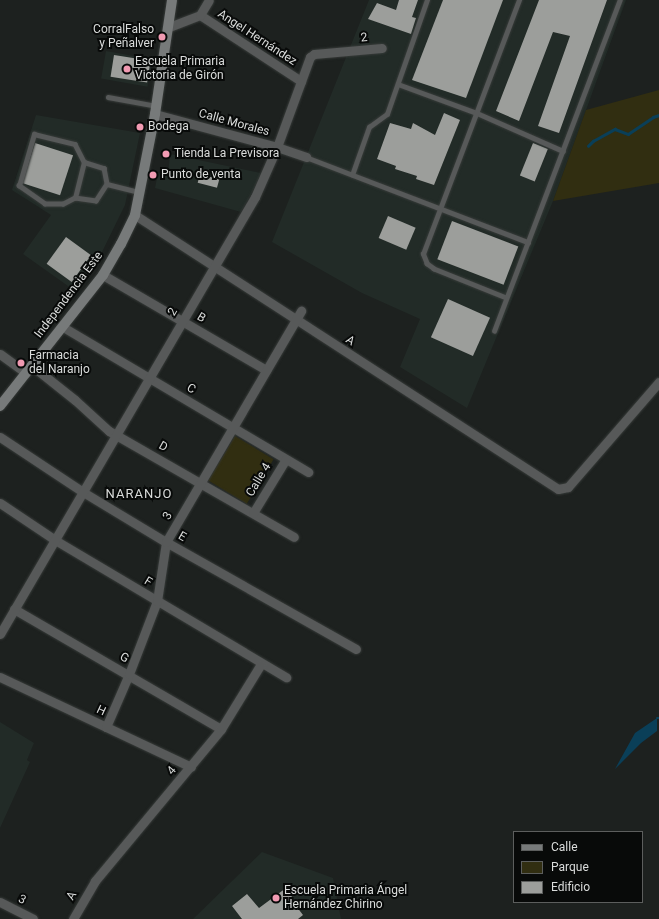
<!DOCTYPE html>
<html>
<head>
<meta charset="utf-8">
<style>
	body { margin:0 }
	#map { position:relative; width:659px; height:919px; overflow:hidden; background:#1d211f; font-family:Roboto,sans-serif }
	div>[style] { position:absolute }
	.built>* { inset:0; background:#222b27; transform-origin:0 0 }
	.green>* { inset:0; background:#312e11; transform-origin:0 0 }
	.water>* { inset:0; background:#0a3f58 }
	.stream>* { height:2.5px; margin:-1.25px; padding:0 1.25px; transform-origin:1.25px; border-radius:1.25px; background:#0a3f58 }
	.building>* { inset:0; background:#9c9e9b; transform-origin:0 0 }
	.roads { filter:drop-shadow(0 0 1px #373b39) drop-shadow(0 0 1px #373b39) }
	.lane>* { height:4.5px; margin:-2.25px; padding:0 2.25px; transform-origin:2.25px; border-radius:2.25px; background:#575959 }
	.street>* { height:9px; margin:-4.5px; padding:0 4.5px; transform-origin:4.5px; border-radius:4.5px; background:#575959 }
	.secondary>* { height:10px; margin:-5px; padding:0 5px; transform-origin:5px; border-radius:5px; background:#777a7a }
	.dots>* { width:11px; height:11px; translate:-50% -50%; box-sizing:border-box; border:2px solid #080a09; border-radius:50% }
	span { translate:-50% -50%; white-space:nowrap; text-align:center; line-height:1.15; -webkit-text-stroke:4px #080a09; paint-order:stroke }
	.poi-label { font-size:12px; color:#dadcdb }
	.right { translate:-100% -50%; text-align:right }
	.left { translate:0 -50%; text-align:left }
	.street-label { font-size:12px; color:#dadcdb }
	.neighbourhood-label { font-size:13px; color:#dadcdb; letter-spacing:1px }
	.legend { position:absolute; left:513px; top:831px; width:130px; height:72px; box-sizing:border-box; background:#080a09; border:1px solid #5c5e5d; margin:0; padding:5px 7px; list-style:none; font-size:12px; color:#dadcdb }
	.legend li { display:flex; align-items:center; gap:8px; height:20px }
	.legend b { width:20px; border:1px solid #5c5e5d }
</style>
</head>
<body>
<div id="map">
	<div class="built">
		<div style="clip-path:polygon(369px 0,626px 0,553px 201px,467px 408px,400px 367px,420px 319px,362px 293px,272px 242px)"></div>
		<div style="left:106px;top:51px;width:47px;height:28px;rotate:10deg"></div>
		<div style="clip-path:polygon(36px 115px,140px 133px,125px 205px,102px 252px,75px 291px,23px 254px,51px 215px,12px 190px)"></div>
		<div style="clip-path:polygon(170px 154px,261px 173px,254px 189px,241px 212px,155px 188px,158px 173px,168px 175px)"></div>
		<div style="clip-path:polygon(0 722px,34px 743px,27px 760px,30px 762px,0 828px)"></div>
		<div style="clip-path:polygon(262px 852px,333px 878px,341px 919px,193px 919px)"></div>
	</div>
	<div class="green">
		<div style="clip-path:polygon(659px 90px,659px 183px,553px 201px,586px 110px)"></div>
		<div style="left:235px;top:436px;width:45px;height:52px;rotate:31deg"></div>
	</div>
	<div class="water">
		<div style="clip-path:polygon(657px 718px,657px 731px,641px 743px,615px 769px,635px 733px)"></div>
	</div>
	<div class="stream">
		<div style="left:588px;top:146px;width:7px;rotate:-45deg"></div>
		<div style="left:593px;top:141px;width:25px;rotate:-29deg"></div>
		<div style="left:615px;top:129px;width:14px;rotate:21deg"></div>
		<div style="left:628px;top:134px;width:30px;rotate:-34deg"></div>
		<div style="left:653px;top:117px;width:6px;rotate:-18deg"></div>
		<div style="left:657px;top:718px;width:2px"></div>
	</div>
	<div class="building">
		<div style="clip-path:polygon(399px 0,418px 0,412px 17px,416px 18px,411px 34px,368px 19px,377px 3px,396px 10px)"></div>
		<div style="clip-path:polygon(443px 0,503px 0,466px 98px,412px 80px)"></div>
		<div style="clip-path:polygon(539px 0,607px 0,559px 133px,538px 126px,570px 36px,553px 32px,519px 121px,496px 111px)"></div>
		<div style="left:114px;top:55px;width:37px;height:22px;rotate:9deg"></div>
		<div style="clip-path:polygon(444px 113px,460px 120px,434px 185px,416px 179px,417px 176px,395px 169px,396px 166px,377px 159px,390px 123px,411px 129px,413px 123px,435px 135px)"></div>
		<div style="left:35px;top:143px;width:40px;height:42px;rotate:18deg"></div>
		<div style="left:533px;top:143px;width:16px;height:35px;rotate:22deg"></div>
		<div style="left:200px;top:174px;width:20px;height:9px;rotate:15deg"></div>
		<div style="left:388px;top:216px;width:30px;height:24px;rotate:23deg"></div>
		<div style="left:452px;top:221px;width:71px;height:41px;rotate:21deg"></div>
		<div style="left:66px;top:237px;width:31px;height:33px;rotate:36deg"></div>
		<div style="left:448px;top:299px;width:46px;height:42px;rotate:24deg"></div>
		<div style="clip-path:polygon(286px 888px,292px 897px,290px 898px,303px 915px,298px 919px,242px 919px,232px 906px,247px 894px,259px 908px)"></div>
	</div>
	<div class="roads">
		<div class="lane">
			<div style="left:398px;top:84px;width:84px;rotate:20.2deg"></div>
			<div style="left:477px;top:113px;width:94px;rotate:23.8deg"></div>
			<div style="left:108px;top:97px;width:50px;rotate:10.4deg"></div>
			<div style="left:306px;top:157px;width:238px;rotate:21deg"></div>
			<div style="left:352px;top:175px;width:51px;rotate:-70.5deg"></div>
			<div style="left:369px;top:127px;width:22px;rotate:-36deg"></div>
			<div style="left:387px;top:114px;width:121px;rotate:-70.7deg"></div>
			<div style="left:107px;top:184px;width:20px;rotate:123deg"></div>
			<div style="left:96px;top:201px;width:21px;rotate:-172deg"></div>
			<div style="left:75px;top:198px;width:13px;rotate:153deg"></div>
			<div style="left:63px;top:204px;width:18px;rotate:180deg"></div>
			<div style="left:45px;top:204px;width:32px;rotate:-145deg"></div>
			<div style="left:19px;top:186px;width:54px;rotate:-73.9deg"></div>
			<div style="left:34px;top:134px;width:42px;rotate:13.7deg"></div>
			<div style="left:75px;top:144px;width:20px;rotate:63deg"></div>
			<div style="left:84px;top:162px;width:21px;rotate:17deg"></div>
			<div style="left:104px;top:168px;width:16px;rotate:79deg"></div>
			<div style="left:107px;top:184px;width:33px;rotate:14deg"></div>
			<div style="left:75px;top:198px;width:37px;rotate:-76deg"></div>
			<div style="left:506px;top:298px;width:78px;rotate:-158.1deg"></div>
			<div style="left:434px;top:269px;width:9px;rotate:-144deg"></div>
			<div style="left:427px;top:264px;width:11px;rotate:-112deg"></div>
			<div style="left:423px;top:254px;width:272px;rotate:-69.3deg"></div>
			<div style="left:494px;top:331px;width:354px;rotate:-69.2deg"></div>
		</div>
		<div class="street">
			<div style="left:200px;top:15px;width:121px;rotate:33.2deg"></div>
			<div style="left:169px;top:27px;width:33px;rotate:-21deg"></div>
			<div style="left:200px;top:15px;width:17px;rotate:-59deg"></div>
			<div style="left:155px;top:114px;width:126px;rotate:15.1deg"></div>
			<div style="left:277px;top:147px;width:31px;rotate:19deg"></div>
			<div style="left:135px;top:215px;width:504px;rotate:32.93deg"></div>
			<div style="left:558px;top:489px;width:10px;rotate:-11deg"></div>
			<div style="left:568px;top:487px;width:139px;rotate:-49.1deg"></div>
			<div style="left:103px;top:275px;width:189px;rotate:30.2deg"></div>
			<div style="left:63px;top:327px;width:285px;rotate:30.6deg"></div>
			<div style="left:0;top:354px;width:32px;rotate:36deg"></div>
			<div style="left:31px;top:365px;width:56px;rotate:38.5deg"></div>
			<div style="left:75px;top:400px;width:46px;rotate:42.4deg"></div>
			<div style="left:109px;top:431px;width:213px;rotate:29.8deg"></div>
			<div style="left:0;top:437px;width:100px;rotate:33.5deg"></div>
			<div style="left:83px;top:492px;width:97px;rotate:31.1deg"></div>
			<div style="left:166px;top:542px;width:218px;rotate:29.4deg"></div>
			<div style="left:0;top:503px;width:66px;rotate:33.9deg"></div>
			<div style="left:55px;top:540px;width:269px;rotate:30.7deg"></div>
			<div style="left:253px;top:513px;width:63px;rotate:-58.6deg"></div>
			<div style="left:14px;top:609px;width:239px;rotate:30.1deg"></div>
			<div style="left:0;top:634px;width:506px;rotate:-59.74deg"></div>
			<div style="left:255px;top:197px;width:55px;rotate:-66.3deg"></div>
			<div style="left:277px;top:147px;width:96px;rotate:-69.9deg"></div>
			<div style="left:310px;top:57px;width:5px;rotate:-37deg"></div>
			<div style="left:314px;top:54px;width:68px;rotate:-5deg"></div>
			<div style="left:0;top:677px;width:211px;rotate:25.2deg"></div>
			<div style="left:106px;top:727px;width:58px;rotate:-66.5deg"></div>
			<div style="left:129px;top:674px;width:78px;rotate:-69deg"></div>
			<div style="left:157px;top:601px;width:60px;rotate:-81.3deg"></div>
			<div style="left:166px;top:542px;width:268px;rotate:-59.7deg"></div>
			<div style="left:0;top:902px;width:37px;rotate:27deg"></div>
			<div style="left:73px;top:919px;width:44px;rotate:-59.9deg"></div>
			<div style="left:95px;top:881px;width:197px;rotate:-50.3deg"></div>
			<div style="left:221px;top:729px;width:76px;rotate:-58.4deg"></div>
		</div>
		<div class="secondary">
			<div style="left:0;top:406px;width:167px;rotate:-51.8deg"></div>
			<div style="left:103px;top:275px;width:36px;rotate:-60deg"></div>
			<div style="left:121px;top:244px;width:32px;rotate:-64deg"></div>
			<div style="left:135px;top:215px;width:103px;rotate:-78.8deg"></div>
			<div style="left:155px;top:114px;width:115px;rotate:-81.5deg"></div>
		</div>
	</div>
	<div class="dots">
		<div style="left:162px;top:37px;background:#f19ab2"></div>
		<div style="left:127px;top:69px;background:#f19ab2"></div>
		<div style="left:140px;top:127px;background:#f19ab2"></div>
		<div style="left:166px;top:154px;background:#f19ab2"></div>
		<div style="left:153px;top:175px;background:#f19ab2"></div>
		<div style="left:21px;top:363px;background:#f19ab2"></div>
		<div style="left:276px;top:898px;background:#f19ab2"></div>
	</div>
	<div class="poi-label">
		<span class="right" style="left:154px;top:37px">CorralFalso<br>y Peñalver</span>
		<span class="left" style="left:135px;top:69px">Escuela Primaria<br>Victoria de Girón</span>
		<span class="left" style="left:148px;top:127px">Bodega</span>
		<span class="left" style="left:174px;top:154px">Tienda La Previsora</span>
		<span class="left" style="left:161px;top:175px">Punto de venta</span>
		<span class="left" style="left:29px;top:363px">Farmacia<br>del Naranjo</span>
		<span class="left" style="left:284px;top:898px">Escuela Primaria Ángel<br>Hernández Chirino</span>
	</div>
	<div class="street-label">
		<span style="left:257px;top:38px;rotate:33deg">Angel Hernández</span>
		<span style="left:364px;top:38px;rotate:-5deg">2</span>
		<span style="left:234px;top:123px;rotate:15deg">Calle Morales</span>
		<span style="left:69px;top:295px;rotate:-53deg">Independencia Este</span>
		<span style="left:173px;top:312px;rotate:-59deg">2</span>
		<span style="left:201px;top:318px;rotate:31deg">B</span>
		<span style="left:350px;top:341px;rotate:33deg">A</span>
		<span style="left:191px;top:389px;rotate:31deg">C</span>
		<span style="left:163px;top:447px;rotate:29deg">D</span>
		<span style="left:259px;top:480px;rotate:-59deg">Calle 4</span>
		<span style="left:168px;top:516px;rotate:-60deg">3</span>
		<span style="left:182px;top:537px;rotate:30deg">E</span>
		<span style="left:148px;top:582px;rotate:31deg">F</span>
		<span style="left:124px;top:658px;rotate:30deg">G</span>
		<span style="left:101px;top:711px;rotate:25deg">H</span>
		<span style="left:172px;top:771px;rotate:-50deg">4</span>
		<span style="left:72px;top:896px;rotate:-60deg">A</span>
		<span style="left:22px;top:900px;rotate:27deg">3</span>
	</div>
	<div class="neighbourhood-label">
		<span style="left:139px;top:494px">NARANJO</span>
	</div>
	<ul class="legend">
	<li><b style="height:5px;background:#777a7a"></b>Calle</li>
	<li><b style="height:11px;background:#312e11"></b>Parque</li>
	<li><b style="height:11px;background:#9c9e9b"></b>Edificio</li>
	</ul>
</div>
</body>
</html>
